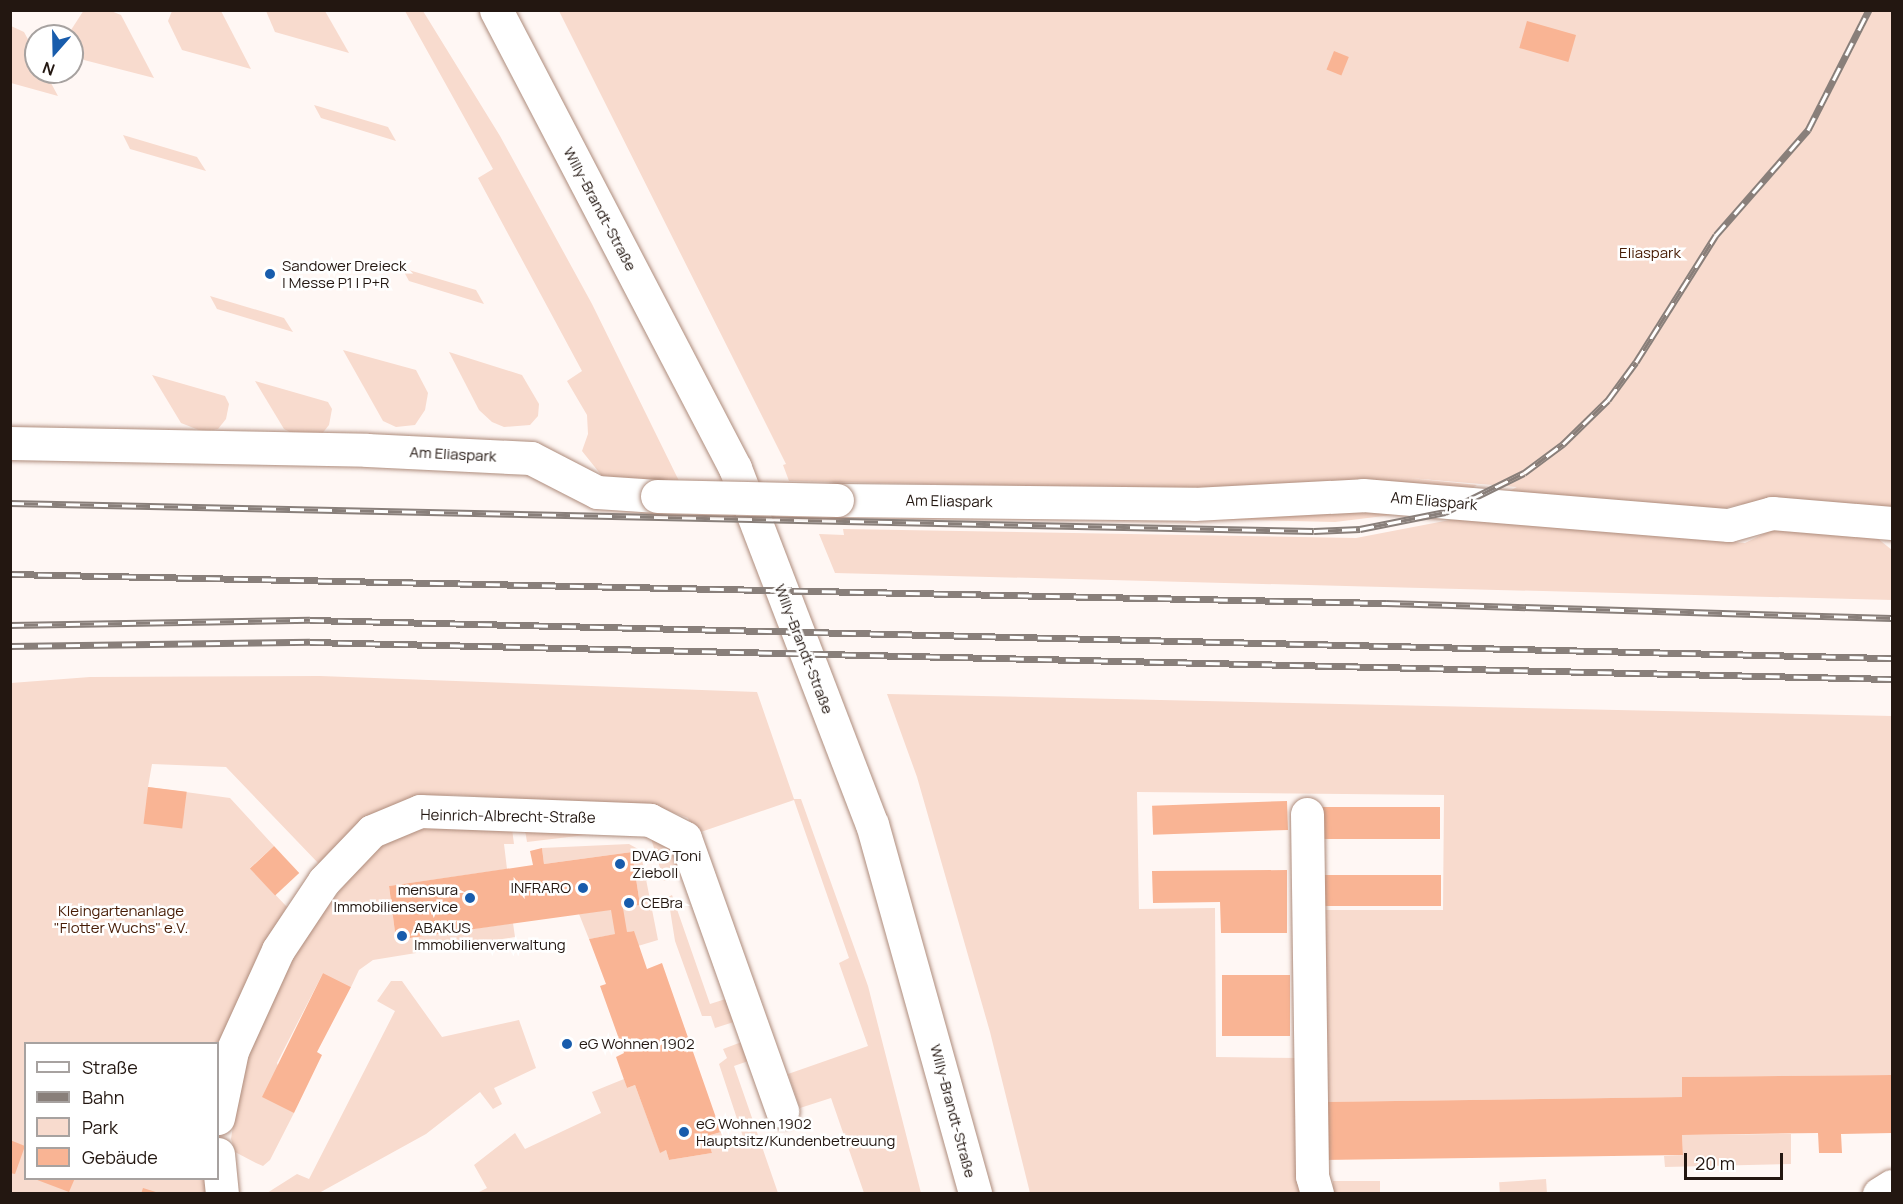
<!DOCTYPE html>
<html>
<head>
<meta charset="utf-8">
<style>
	body { margin:0 }
	#map { position:relative; width:1903px; height:1204px; overflow:hidden; background:#fff7f4; font-family:Manrope,sans-serif }
	div>[style] { position:absolute }
	.green>* { inset:0; background:#f8dbce; transform-origin:0 0 }
	.building>* { inset:0; background:#f9b494; transform-origin:0 0 }
	.roads { filter:drop-shadow(0 0 2px #ae8c7c) drop-shadow(0 0 2px #ae8c7c) }
	.minor>* { height:33px; margin:-16.5px; padding:0 16.5px; transform-origin:16.5px; border-radius:16.5px; background:#fff }
	.major>* { height:33px; margin:-16.5px; padding:0 16.5px; transform-origin:16.5px; border-radius:16.5px; background:#fff }
	.rail>* { height:7px; margin-top:-3.5px; transform-origin:0; background:repeating-linear-gradient(90deg,#fff 0 14px,#897f7a 0 28px); box-sizing:border-box; border-block:2px solid #897f7a }
	.bridges { filter:drop-shadow(0 0 2px #ae8c7c) drop-shadow(0 0 2px #ae8c7c) }
	.minor-bridge>* { height:33px; margin:-16.5px; padding:0 16.5px; transform-origin:16.5px; border-radius:16.5px; background:#fff }
	.dots>* { width:16px; height:16px; translate:-50% -50%; box-sizing:border-box; border:3px solid #fff; border-radius:50% }
	span { translate:-50% -50%; white-space:nowrap; text-align:center; line-height:1.15; -webkit-text-stroke:5px #fff; paint-order:stroke }
	.street-label { font-size:15px; color:#231711 }
	.park-label { font-size:15px; color:#471c05 }
	.poi-label { font-size:15px; color:#231711 }
	.left { translate:0 -50%; text-align:left }
	.right { translate:-100% -50%; text-align:right }
	.frame { position:absolute; inset:0; border:12px solid #231711; pointer-events:none }
	.legend { position:absolute; left:24px; top:1042px; width:195px; height:138px; box-sizing:border-box; background:#fff; border:2px solid #a7a2a0; margin:0; padding:8px 10px; list-style:none; font-size:18px; color:#231711 }
	.legend li { display:flex; align-items:center; gap:12px; height:30px }
	.legend b { width:30px; border:2px solid #a7a2a0 }
	.north { position:absolute; left:24px; top:24px; width:60px; height:60px; box-sizing:border-box; background:#fff; border:2px solid #a7a2a0; border-radius:50%; rotate:200deg; font-size:16px; font-weight:700; line-height:24px; text-align:center; color:#231711 }
	.north::after { content:''; display:block; margin:auto; width:21px; height:27px; background:#185cac; clip-path:polygon(50% 0,100% 100%,50% 72%,0 100%) }
	.scale { position:absolute; left:1684px; top:1153px; width:99px; height:27px; box-sizing:border-box; border:3px solid #231711; border-top:0; padding-left:8px; font-size:18px; line-height:21px; white-space:nowrap; color:#231711; -webkit-text-stroke:4px #fff; paint-order:stroke }
</style>
</head>
<body>
<div id="map">
	<div class="green">
		<div style="clip-path:polygon(84px 10px,111px 11px,121px 15px,154px 78px,84px 60px,71px 30px)"></div>
		<div style="clip-path:polygon(172px 11px,221px 11px,251px 69px,182px 50px,168px 21px)"></div>
		<div style="clip-path:polygon(266px 11px,325px 11px,349px 53px,275px 32px)"></div>
		<div style="clip-path:polygon(405px 11px,423px 11px,500px 136px,592px 304px,680px 483px,602px 476px,582px 451px,588px 434px,587px 415px,567px 381px,582px 371px,478px 178px,493px 169px)"></div>
		<div style="clip-path:polygon(559px 11px,1892px 11px,1892px 516px,1741px 504px,1717px 510px,1504px 494px,1517px 487px,1409px 478px,1477px 485px,1467px 491px,1194px 490px,789px 481px,783px 465px,786px 464px)"></div>
		<div style="clip-path:polygon(11px 26px,24px 32px,36px 54px,36px 72px,45px 72px,58px 96px,11px 83px)"></div>
		<div style="clip-path:polygon(314px 105px,388px 127px,396px 141px,321px 118px)"></div>
		<div style="clip-path:polygon(123px 135px,197px 157px,206px 171px,130px 149px)"></div>
		<div style="clip-path:polygon(402px 268px,476px 290px,484px 304px,409px 281px)"></div>
		<div style="clip-path:polygon(210px 296px,284px 318px,293px 332px,217px 309px)"></div>
		<div style="clip-path:polygon(343px 350px,416px 370px,428px 393px,425px 410px,415px 425px,396px 427px,383px 421px)"></div>
		<div style="clip-path:polygon(449px 352px,522px 375px,539px 404px,538px 416px,530px 425px,504px 427px,492px 422px,479px 410px)"></div>
		<div style="clip-path:polygon(152px 375px,225px 396px,229px 404px,226px 419px,218px 429px,204px 432px,181px 423px)"></div>
		<div style="clip-path:polygon(255px 381px,328px 402px,332px 409px,329px 425px,321px 435px,296px 435px,284px 429px)"></div>
		<div style="clip-path:polygon(1355px 508px,1408px 513px,1335px 522px,1154px 518px)"></div>
		<div style="clip-path:polygon(1455px 519px,1745px 543px,1786px 523px,1867px 530px,1892px 550px,1892px 600px,835px 573px,819px 534px,844px 535px,843px 529px,1356px 538px)"></div>
		<div style="clip-path:polygon(320px 676px,757px 692px,794px 799px,801px 799px,868px 986px,921px 1193px,864px 1193px,831px 1098px,800px 1108px,788px 1074px,868px 1046px,839px 963px,849px 958px,794px 800px,695px 834px,688px 818px,661px 808px,454px 795px,413px 797px,320px 865px,226px 767px,152px 764px,148px 787px,230px 798px,274px 846px,250px 868px,287px 907px,260px 950px,219px 1048px,218px 1044px,26px 1044px,26px 1178px,204px 1179px,206px 1193px,11px 1193px,11px 683px,90px 677px)"></div>
		<div style="clip-path:polygon(887px 694px,1892px 716px,1892px 1075px,1682px 1077px,1682px 1097px,1322px 1102px,1322px 910px,1443px 910px,1444px 795px,1137px 792px,1139px 909px,1215px 908px,1216px 1057px,1301px 1058px,1304px 1193px,1030px 1193px,990px 1032px,917px 777px)"></div>
		<div style="clip-path:polygon(413px 828px,512px 829px,514px 844px,504px 844px,507px 869px,389px 886px,396px 940px,513px 923px,515px 937px,373px 960px,359px 970px,351px 987px,323px 973px,277px 1063px,294px 1113px,270px 1160px,263px 1166px,256px 1163px,235px 1152px,231px 1139px,242px 1066px,256px 1032px,288px 967px,326px 908px,375px 847px)"></div>
		<div style="clip-path:polygon(525px 830px,602px 833px,527px 842px)"></div>
		<div style="clip-path:polygon(650px 835px,675px 852px,684px 863px,664px 871px,667px 880px,664px 881px)"></div>
		<div style="clip-path:polygon(629px 844px,638px 849px,643px 864px,658px 940px,638px 946px,633px 931px,589px 939px,579px 914px,640px 905px,632px 852px,544px 864px,542px 848px)"></div>
		<div style="clip-path:polygon(672px 895px,710px 1004px,732px 997px,740px 1020px,715px 1028px,711px 1016px,702px 1016px,675px 941px,668px 897px)"></div>
		<div style="clip-path:polygon(391px 981px,402px 981px,442px 1037px,519px 1020px,536px 1068px,494px 1088px,502px 1104px,493px 1109px,480px 1092px,426px 1134px,319px 1193px,267px 1193px,297px 1174px,309px 1179px,395px 1011px,377px 1001px)"></div>
		<div style="clip-path:polygon(747px 1040px,754px 1059px,734px 1066px,778px 1193px,477px 1193px,487px 1188px,474px 1165px,515px 1133px,525px 1149px,601px 1113px,592px 1092px,624px 1079px,627px 1088px,635px 1085px,660px 1152px,666px 1150px,669px 1160px,712px 1153px,707px 1136px,721px 1132px,727px 1149px,745px 1143px,719px 1064px,727px 1058px,723px 1049px)"></div>
		<div style="clip-path:polygon(1791px 1134px,1791px 1164px,1665px 1167px,1664px 1156px,1683px 1155px,1682px 1135px)"></div>
		<div style="left:1546px;top:1179px;width:14px;height:47px;rotate:86deg"></div>
		<div style="left:1380px;top:1181px;width:12px;height:47px;rotate:90deg"></div>
	</div>
	<div class="building">
		<div style="left:1527px;top:21px;width:51px;height:28px;rotate:16deg"></div>
		<div style="left:1334px;top:51px;width:16px;height:20px;rotate:22deg"></div>
		<div style="left:148px;top:787px;width:39px;height:37px;rotate:7deg"></div>
		<div style="left:1287px;top:801px;width:29px;height:135px;rotate:88deg"></div>
		<div style="left:1440px;top:807px;width:32px;height:121px;rotate:90deg"></div>
		<div style="left:274px;top:846px;width:37px;height:33px;rotate:47deg"></div>
		<div style="clip-path:polygon(542px 848px,544px 864px,632px 852px,640px 905px,623px 908px,627px 932px,634px 931px,647px 969px,662px 963px,721px 1132px,707px 1136px,712px 1153px,669px 1160px,666px 1150px,660px 1153px,635px 1085px,627px 1088px,616px 1057px,624px 1053px,600px 986px,606px 984px,589px 939px,615px 934px,611px 910px,396px 940px,389px 886px,533px 865px,530px 851px)"></div>
		<div style="clip-path:polygon(1287px 870px,1287px 933px,1221px 933px,1220px 902px,1153px 903px,1152px 871px)"></div>
		<div style="left:1441px;top:875px;width:31px;height:121px;rotate:90deg"></div>
		<div style="clip-path:polygon(323px 973px,351px 987px,317px 1052px,322px 1055px,294px 1113px,262px 1097px)"></div>
		<div style="left:1290px;top:975px;width:61px;height:68px;rotate:90deg"></div>
		<div style="clip-path:polygon(1892px 1075px,1892px 1133px,1841px 1134px,1842px 1153px,1819px 1153px,1818px 1133px,1682px 1135px,1683px 1155px,1322px 1160px,1322px 1102px,1682px 1097px,1682px 1077px)"></div>
		<div style="clip-path:polygon(10px 1140px,25px 1146px,15px 1174px,10px 1173px)"></div>
		<div style="clip-path:polygon(32px 1178px,75px 1178px,69px 1192px)"></div>
		<div style="clip-path:polygon(143px 1188px,159px 1193px,159px 1194px,141px 1194px)"></div>
	</div>
	<div class="roads">
		<div class="minor">
			<div style="left:10px;top:443px;width:357px;rotate:1.1deg"></div>
			<div style="left:367px;top:450px;width:164px;rotate:2.8deg"></div>
			<div style="left:531px;top:458px;width:74px;rotate:27.3deg"></div>
			<div style="left:597px;top:492px;width:60px;rotate:3.8deg"></div>
			<div style="left:837px;top:500px;width:357px;rotate:0.6deg"></div>
			<div style="left:1194px;top:504px;width:169px;rotate:-3deg"></div>
			<div style="left:1363px;top:495px;width:367px;rotate:4.7deg"></div>
			<div style="left:1729px;top:525px;width:45px;rotate:-15.6deg"></div>
			<div style="left:1772px;top:513px;width:120px;rotate:4.8deg"></div>
			<div style="left:1307px;top:814px;width:362px;rotate:89.2deg"></div>
			<div style="left:1312px;top:1176px;width:19px;rotate:74deg"></div>
			<div style="left:218px;top:1118px;width:68px;rotate:-78.2deg"></div>
			<div style="left:232px;top:1051px;width:111px;rotate:-65.5deg"></div>
			<div style="left:278px;top:950px;width:83px;rotate:-56.3deg"></div>
			<div style="left:324px;top:881px;width:69px;rotate:-46.2deg"></div>
			<div style="left:372px;top:831px;width:52px;rotate:-22.6deg"></div>
			<div style="left:420px;top:811px;width:230px;rotate:2.2deg"></div>
			<div style="left:650px;top:820px;width:39px;rotate:27deg"></div>
			<div style="left:685px;top:838px;width:290px;rotate:70.4deg"></div>
			<div style="left:218px;top:1154px;width:40px;rotate:84.3deg"></div>
			<div style="left:1879px;top:1194px;width:15px;rotate:-32deg"></div>
		</div>
		<div class="major">
			<div style="left:496px;top:10px;width:517px;rotate:62.44deg"></div>
			<div style="left:735px;top:468px;width:381px;rotate:69deg"></div>
			<div style="left:872px;top:824px;width:384px;rotate:74.4deg"></div>
		</div>
	</div>
	<div class="rail">
		<div style="left:10px;top:503px;width:1304px;rotate:1.23deg"></div>
		<div style="left:1314px;top:531px;width:46px;rotate:-2.5deg"></div>
		<div style="left:1360px;top:529px;width:87px;rotate:-11.3deg"></div>
		<div style="left:1445px;top:512px;width:88px;rotate:-26.3deg"></div>
		<div style="left:1524px;top:473px;width:49px;rotate:-36.6deg"></div>
		<div style="left:1563px;top:444px;width:63px;rotate:-44.4deg"></div>
		<div style="left:1608px;top:400px;width:47px;rotate:-53.6deg"></div>
		<div style="left:1636px;top:362px;width:150px;rotate:-57.8deg"></div>
		<div style="left:1716px;top:235px;width:140px;rotate:-48.8deg"></div>
		<div style="left:1808px;top:130px;width:135px;rotate:-63.1deg"></div>
		<div style="left:10px;top:574px;width:1376px;rotate:1.21deg"></div>
		<div style="left:1386px;top:603px;width:506px;rotate:1.7deg"></div>
		<div style="left:10px;top:625px;width:300px;rotate:-1deg"></div>
		<div style="left:310px;top:620px;width:1582px;rotate:1.38deg"></div>
		<div style="left:10px;top:646px;width:300px;rotate:-0.8deg"></div>
		<div style="left:310px;top:642px;width:1582px;rotate:1.34deg"></div>
	</div>
	<div class="bridges">
		<div class="minor-bridge">
			<div style="left:657px;top:496px;width:180px;rotate:1.3deg"></div>
		</div>
	</div>
	<div class="dots">
		<div style="left:270px;top:274px;background:#185cac"></div>
		<div style="left:620px;top:864px;background:#185cac"></div>
		<div style="left:583px;top:888px;background:#185cac"></div>
		<div style="left:470px;top:898px;background:#185cac"></div>
		<div style="left:629px;top:903px;background:#185cac"></div>
		<div style="left:402px;top:936px;background:#185cac"></div>
		<div style="left:567px;top:1044px;background:#185cac"></div>
		<div style="left:684px;top:1132px;background:#185cac"></div>
	</div>
	<div class="street-label">
		<span style="left:600px;top:209px;rotate:62deg">Willy-Brandt-Straße</span>
		<span style="left:453px;top:454px;rotate:3deg">Am Eliaspark</span>
		<span style="left:949px;top:501px;rotate:1deg">Am Eliaspark</span>
		<span style="left:1434px;top:501px;rotate:5deg">Am Eliaspark</span>
		<span style="left:804px;top:649px;rotate:69deg">Willy-Brandt-Straße</span>
		<span style="left:508px;top:816px;rotate:1deg">Heinrich-Albrecht-Straße</span>
		<span style="left:953px;top:1111px;rotate:75deg">Willy-Brandt-Straße</span>
	</div>
	<div class="park-label">
		<span style="left:1650px;top:253px">Eliaspark</span>
		<span style="left:121px;top:919px">Kleingartenanlage<br>"Flotter Wuchs" e.V.</span>
	</div>
	<div class="poi-label">
		<span class="left" style="left:282px;top:274px">Sandower Dreieck<br>| Messe P1 | P+R</span>
		<span class="left" style="left:632px;top:864px">DVAG Toni<br>Zieboll</span>
		<span class="right" style="left:571px;top:888px">INFRARO</span>
		<span class="right" style="left:458px;top:898px">mensura<br>Immobilienservice</span>
		<span class="left" style="left:641px;top:903px">CEBra</span>
		<span class="left" style="left:414px;top:936px">ABAKUS<br>Immobilienverwaltung</span>
		<span class="left" style="left:579px;top:1044px">eG Wohnen 1902</span>
		<span class="left" style="left:696px;top:1132px">eG Wohnen 1902<br>Hauptsitz/Kundenbetreuung</span>
	</div>
	<div class="frame"></div>
	<ul class="legend">
	<li><b style="height:8px;background:#fff"></b>Straße</li>
	<li><b style="height:8px;background:#897f7a"></b>Bahn</li>
	<li><b style="height:16px;background:#f8dbce"></b>Park</li>
	<li><b style="height:16px;background:#f9b494"></b>Gebäude</li>
	</ul>
	<div class="north">N</div>
	<div class="scale">20 m</div>
</div>
</body>
</html>
